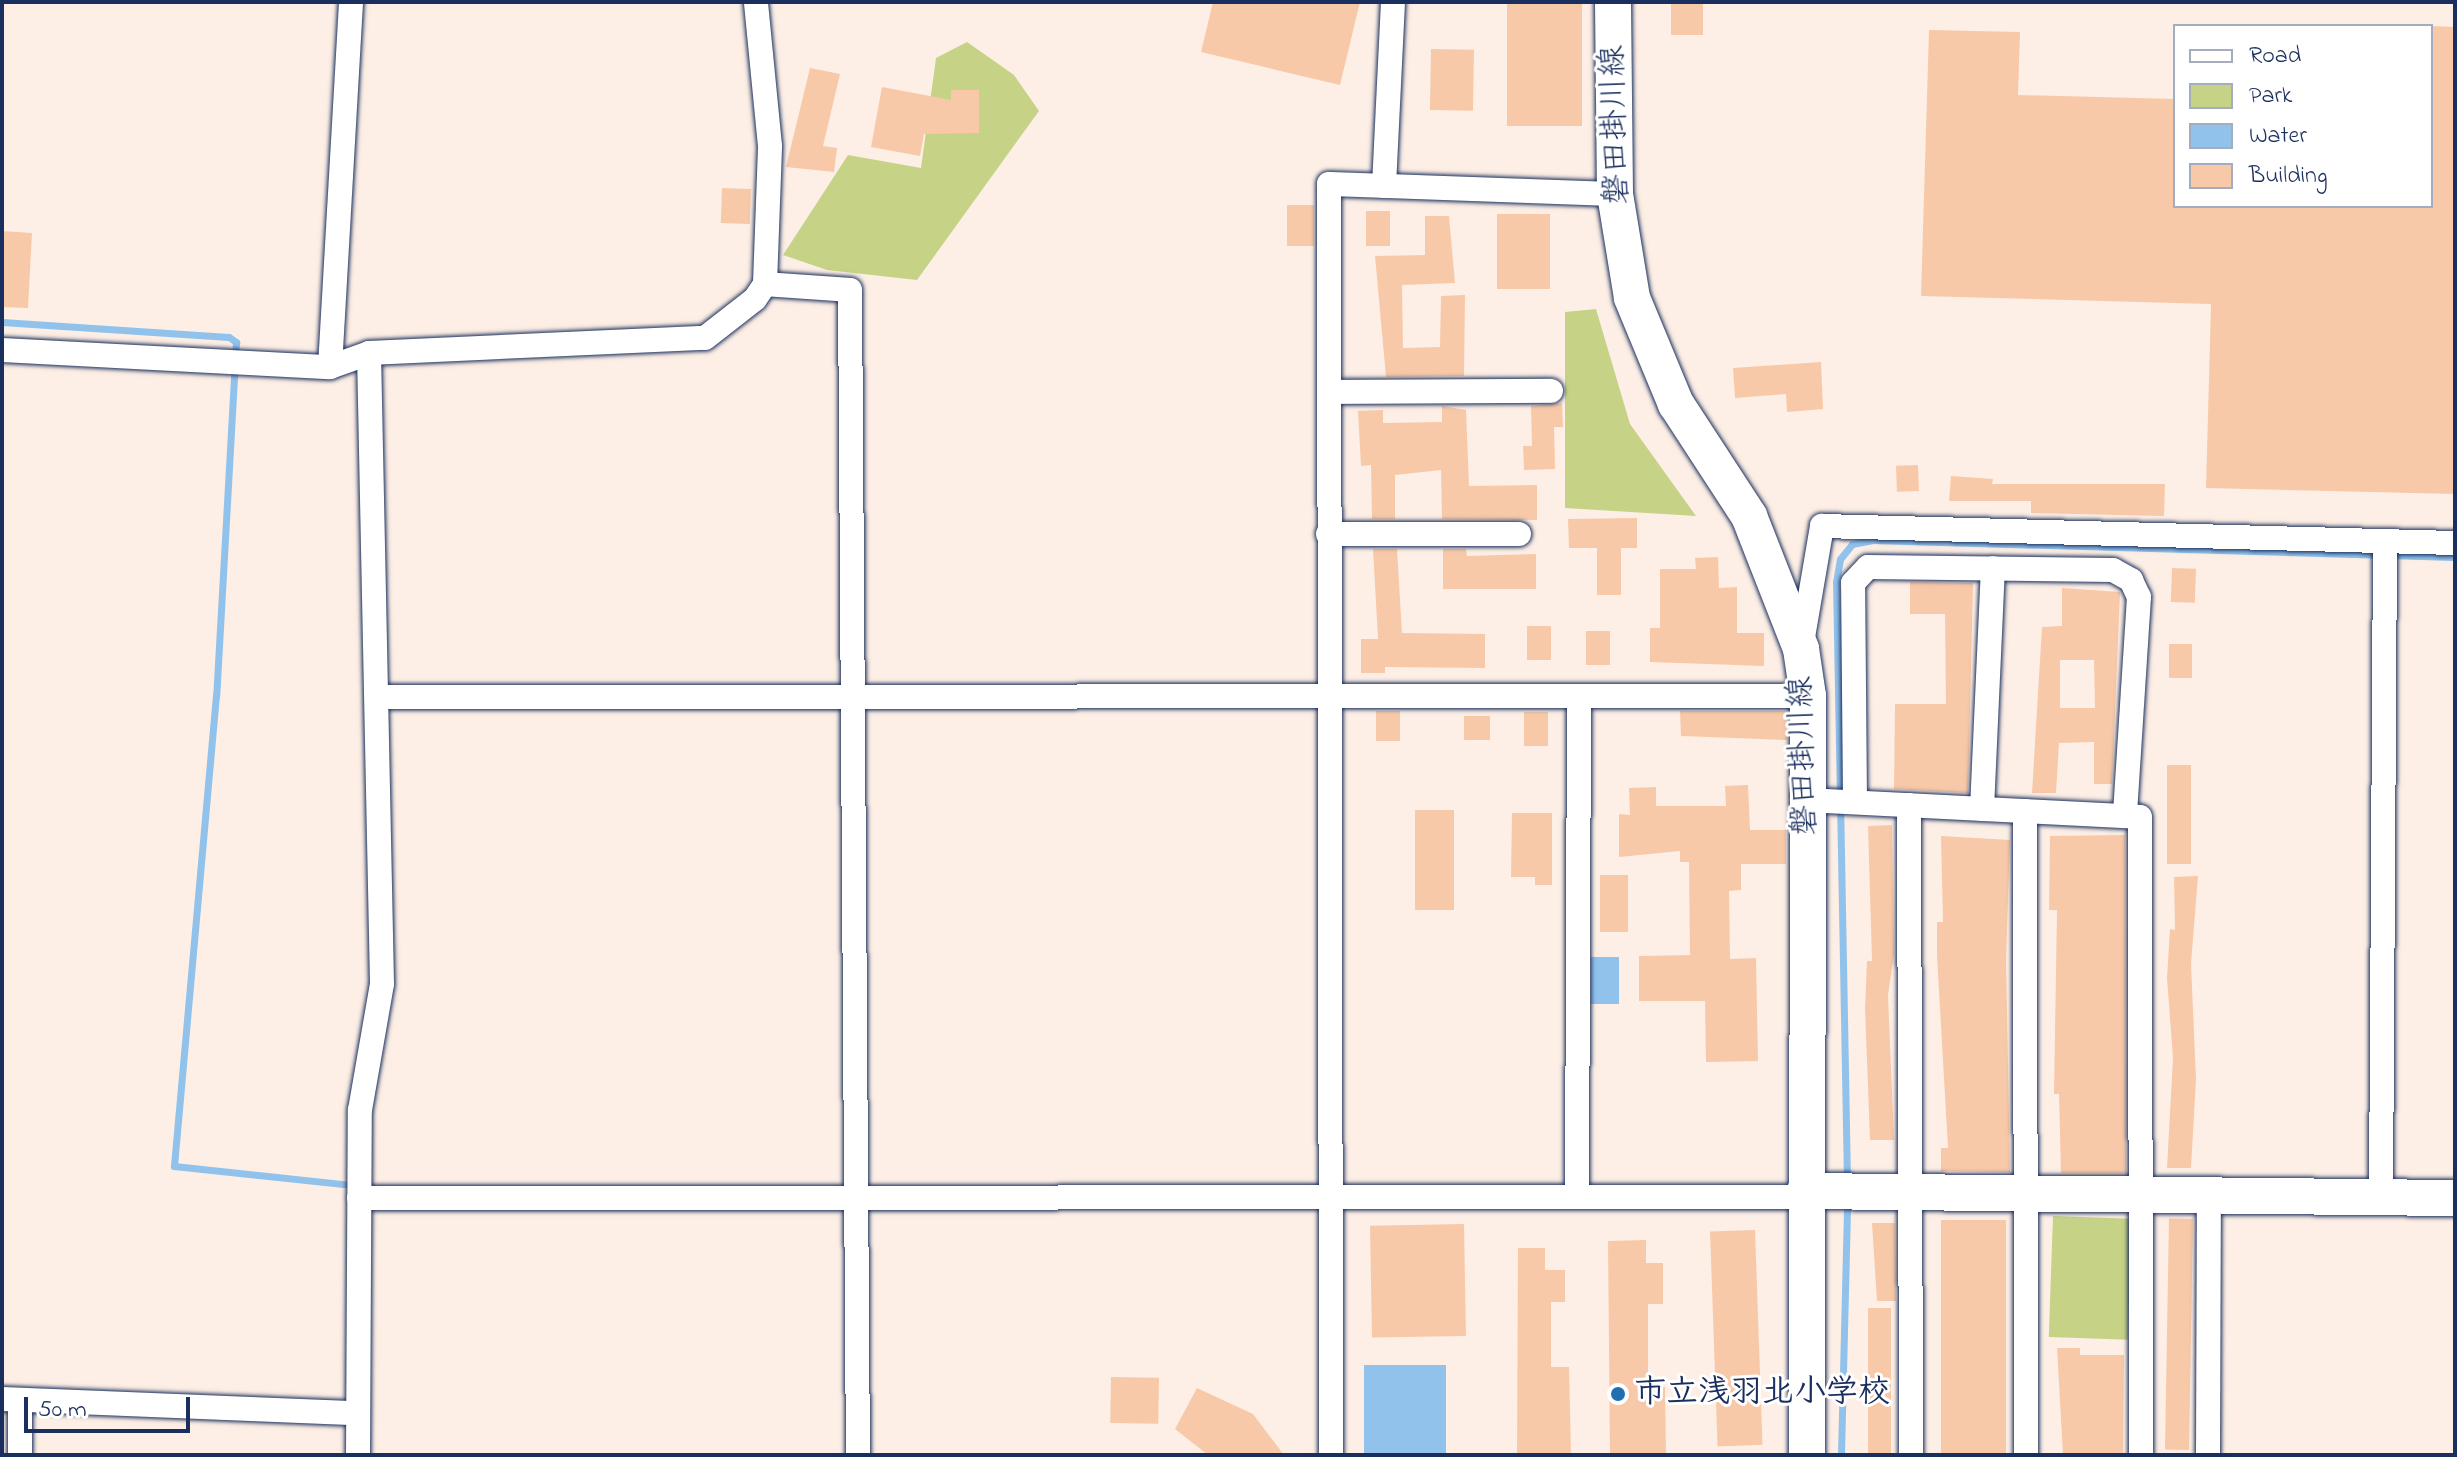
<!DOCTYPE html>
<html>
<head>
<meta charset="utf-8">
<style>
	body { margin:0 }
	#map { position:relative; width:2457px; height:1457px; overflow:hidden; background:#fdefe5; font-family:"Indie Flower","Klee One",sans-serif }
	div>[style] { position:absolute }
	.green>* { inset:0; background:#c6d387; transform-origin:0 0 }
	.water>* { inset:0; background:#90c2ec; transform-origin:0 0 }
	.stream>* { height:7px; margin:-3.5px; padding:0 3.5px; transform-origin:3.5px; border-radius:3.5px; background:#90c2ec }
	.building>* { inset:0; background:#f8c9a8; transform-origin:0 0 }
	.roads { filter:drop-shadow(0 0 2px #1b2f5e) drop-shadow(0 0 2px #1b2f5e) }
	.street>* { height:24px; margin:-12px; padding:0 12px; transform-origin:12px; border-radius:12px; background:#fff }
	.secondary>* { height:36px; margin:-18px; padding:0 18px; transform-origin:18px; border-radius:18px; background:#fff }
	.dots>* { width:22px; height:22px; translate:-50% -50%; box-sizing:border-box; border:4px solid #fff; border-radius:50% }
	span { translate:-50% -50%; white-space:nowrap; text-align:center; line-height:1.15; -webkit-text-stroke:6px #fff; paint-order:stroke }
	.street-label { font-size:32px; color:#1b2f5e }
	.poi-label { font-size:32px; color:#1b2f5e; font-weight:700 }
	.left { translate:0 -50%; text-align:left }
	.frame { position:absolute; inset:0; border:4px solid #1b2f5e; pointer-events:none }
	.legend { position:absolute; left:2173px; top:24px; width:260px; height:184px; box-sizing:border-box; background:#fff; border:2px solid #a4acbf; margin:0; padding:10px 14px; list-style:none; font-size:24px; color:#1b2f5e }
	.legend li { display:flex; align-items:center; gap:16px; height:40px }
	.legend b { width:40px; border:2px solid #a4acbf }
	.scale { position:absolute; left:24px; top:1397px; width:166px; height:36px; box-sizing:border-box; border:4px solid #1b2f5e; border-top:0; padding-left:10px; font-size:24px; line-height:28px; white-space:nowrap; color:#1b2f5e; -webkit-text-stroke:6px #fff; paint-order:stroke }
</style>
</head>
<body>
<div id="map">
	<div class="green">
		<div style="clip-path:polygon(967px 42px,1014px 75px,1039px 111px,917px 280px,827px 270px,783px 255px,848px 155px,921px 168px,936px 58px)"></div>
		<div style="clip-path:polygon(1596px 309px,1630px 424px,1696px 516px,1565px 508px,1565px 312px)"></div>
		<div style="left:2053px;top:1216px;width:79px;height:121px;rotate:2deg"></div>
	</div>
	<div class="water">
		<div style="left:1591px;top:957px;width:28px;height:47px"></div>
		<div style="left:1446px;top:1365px;width:90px;height:82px;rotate:90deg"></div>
	</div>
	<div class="stream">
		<div style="left:2px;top:322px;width:227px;rotate:3.8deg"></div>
		<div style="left:229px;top:337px;width:9px;rotate:36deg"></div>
		<div style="left:236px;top:342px;width:354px;rotate:93.2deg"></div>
		<div style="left:216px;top:695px;width:473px;rotate:95.1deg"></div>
		<div style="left:174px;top:1166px;width:180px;rotate:6.1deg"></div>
		<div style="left:1847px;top:1181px;width:599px;rotate:-91.05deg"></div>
		<div style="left:1836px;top:582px;width:23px;rotate:-80deg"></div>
		<div style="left:1840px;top:559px;width:19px;rotate:-51deg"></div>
		<div style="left:1852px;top:544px;width:21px;rotate:-11deg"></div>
		<div style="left:1873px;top:540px;width:582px;rotate:1.67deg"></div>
		<div style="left:1841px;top:1455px;width:254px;rotate:-88.6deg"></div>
	</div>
	<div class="building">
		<div style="clip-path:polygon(1213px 2px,1360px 2px,1340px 85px,1201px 52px)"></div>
		<div style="left:1507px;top:2px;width:75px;height:124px"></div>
		<div style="left:1671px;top:2px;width:32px;height:33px"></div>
		<div style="clip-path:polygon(2431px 26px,2455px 27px,2455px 494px,2206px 488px,2211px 304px,1921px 296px,1929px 30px,2020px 32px,2018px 95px,2175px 99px,2175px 206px,2431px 206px)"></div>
		<div style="left:1431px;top:49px;width:43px;height:61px;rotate:1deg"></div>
		<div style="clip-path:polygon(810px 68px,840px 74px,823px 146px,837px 148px,834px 172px,786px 167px)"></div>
		<div style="clip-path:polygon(882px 87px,951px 100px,951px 90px,979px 90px,979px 133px,924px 134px,920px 156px,871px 147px)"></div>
		<div style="left:722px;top:188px;width:29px;height:35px;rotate:2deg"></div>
		<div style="left:1287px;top:205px;width:27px;height:41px"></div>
		<div style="left:1366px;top:211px;width:24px;height:35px"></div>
		<div style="left:1497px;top:214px;width:53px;height:75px"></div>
		<div style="clip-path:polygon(1425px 216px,1449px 216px,1455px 283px,1402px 285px,1403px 348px,1440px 347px,1441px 296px,1465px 295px,1464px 376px,1386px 377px,1375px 256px,1425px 255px)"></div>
		<div style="clip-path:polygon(2px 231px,32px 233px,28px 308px,2px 307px)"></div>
		<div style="clip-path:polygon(1821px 362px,1823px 409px,1787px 412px,1786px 394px,1735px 398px,1733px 368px)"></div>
		<div style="clip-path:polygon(1562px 403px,1563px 427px,1554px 427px,1555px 469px,1524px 470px,1523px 446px,1532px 446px,1531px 406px)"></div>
		<div style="clip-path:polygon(1442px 406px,1466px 410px,1469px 486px,1537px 485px,1537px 520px,1442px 519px,1441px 470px,1395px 475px,1395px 519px,1372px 519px,1371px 465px,1361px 466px,1358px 411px,1383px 410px,1383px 423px,1442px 422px)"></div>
		<div style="left:1918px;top:465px;width:26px;height:22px;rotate:88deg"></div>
		<div style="clip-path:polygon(1951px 476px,1993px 479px,1992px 484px,2165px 484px,2164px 516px,2031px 513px,2031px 501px,1949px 501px)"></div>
		<div style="clip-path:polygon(1637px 518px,1637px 548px,1621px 548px,1621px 595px,1597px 595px,1597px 548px,1569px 548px,1568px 519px)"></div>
		<div style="clip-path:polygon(1373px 549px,1397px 549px,1402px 633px,1485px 634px,1485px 668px,1385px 667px,1385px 673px,1361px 673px,1361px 639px,1378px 639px)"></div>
		<div style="clip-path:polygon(1443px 549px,1466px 549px,1467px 556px,1536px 554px,1536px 589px,1443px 589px)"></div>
		<div style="clip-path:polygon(1718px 557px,1719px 588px,1737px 587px,1737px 633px,1764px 633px,1764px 666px,1650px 662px,1650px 628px,1660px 628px,1660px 569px,1696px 569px,1695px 558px)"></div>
		<div style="left:2172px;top:568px;width:24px;height:34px;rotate:2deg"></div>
		<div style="clip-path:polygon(1910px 582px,1973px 583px,1968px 793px,1894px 789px,1895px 704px,1946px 704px,1945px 614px,1910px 614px)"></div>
		<div style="clip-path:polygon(evenodd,2062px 588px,2120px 592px,2112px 784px,2094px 784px,2094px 742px,2059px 743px,2056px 793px,2032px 793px,2042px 627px,2062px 626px,2062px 588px,2060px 660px,2094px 660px,2095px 708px,2060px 708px,2060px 660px)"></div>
		<div style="left:1551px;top:626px;width:34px;height:24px;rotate:90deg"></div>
		<div style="left:1586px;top:631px;width:24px;height:34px"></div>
		<div style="left:2169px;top:644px;width:23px;height:34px"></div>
		<div style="left:1376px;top:711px;width:24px;height:30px"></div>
		<div style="clip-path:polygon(1680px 711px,1787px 711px,1787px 740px,1681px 736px)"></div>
		<div style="left:1524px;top:712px;width:24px;height:34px"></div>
		<div style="left:1464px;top:716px;width:26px;height:24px"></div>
		<div style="left:2167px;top:765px;width:24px;height:99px"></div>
		<div style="clip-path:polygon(1748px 785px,1750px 830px,1786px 830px,1786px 864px,1741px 864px,1741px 890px,1729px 891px,1730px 959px,1756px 958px,1758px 1061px,1706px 1062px,1705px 1001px,1639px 1001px,1639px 956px,1690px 955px,1689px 862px,1680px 862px,1680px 851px,1619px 857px,1619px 814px,1630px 815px,1629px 788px,1656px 787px,1656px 806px,1726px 806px,1725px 786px)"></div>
		<div style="left:1415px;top:810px;width:39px;height:100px"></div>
		<div style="clip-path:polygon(1512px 813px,1552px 813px,1552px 885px,1535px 885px,1535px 877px,1511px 877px)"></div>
		<div style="clip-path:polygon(1892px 825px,1894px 954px,1888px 995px,1894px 1140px,1870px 1140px,1865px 1009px,1867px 961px,1872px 961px,1868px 826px)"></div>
		<div style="clip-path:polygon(2125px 835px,2126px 1173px,2061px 1173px,2059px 1094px,2054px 1094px,2057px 910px,2049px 910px,2050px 836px)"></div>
		<div style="clip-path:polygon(1941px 836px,2010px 840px,2006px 960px,2010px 1172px,1941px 1171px,1941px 1148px,1948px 1148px,1937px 956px,1937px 922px,1943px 922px)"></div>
		<div style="left:1628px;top:875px;width:57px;height:28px;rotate:90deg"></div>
		<div style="clip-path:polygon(2198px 876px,2191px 964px,2196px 1079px,2191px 1168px,2167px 1168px,2173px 1058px,2167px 978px,2170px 929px,2175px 930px,2174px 877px)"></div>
		<div style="left:2193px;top:1219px;width:231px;height:24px;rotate:91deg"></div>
		<div style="left:2006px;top:1220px;width:235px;height:65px;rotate:90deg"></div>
		<div style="clip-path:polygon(1872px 1223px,1895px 1223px,1896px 1301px,1877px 1301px)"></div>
		<div style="left:1464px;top:1224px;width:112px;height:94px;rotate:89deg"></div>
		<div style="left:1755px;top:1230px;width:215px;height:45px;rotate:88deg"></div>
		<div style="clip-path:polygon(1646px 1240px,1646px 1263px,1663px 1263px,1663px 1304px,1648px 1304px,1648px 1388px,1665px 1387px,1666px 1455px,1610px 1455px,1608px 1241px)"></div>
		<div style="clip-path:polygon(1518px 1248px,1545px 1248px,1545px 1270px,1565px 1270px,1565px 1302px,1551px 1302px,1551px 1367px,1569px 1367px,1571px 1455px,1517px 1455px)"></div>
		<div style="left:1868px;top:1308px;width:23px;height:147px"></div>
		<div style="clip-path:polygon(2057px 1348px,2080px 1348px,2080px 1355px,2124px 1355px,2123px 1455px,2063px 1455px)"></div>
		<div style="left:1111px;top:1377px;width:48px;height:46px;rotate:1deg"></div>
		<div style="clip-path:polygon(1197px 1388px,1253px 1414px,1284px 1455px,1208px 1455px,1175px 1429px)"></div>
	</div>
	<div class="roads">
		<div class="street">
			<div style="left:1384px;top:186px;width:184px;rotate:-87.2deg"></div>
			<div style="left:765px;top:284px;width:85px;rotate:4deg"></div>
			<div style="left:850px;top:290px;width:1165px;rotate:89.61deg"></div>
			<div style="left:2px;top:350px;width:328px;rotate:3deg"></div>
			<div style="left:330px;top:367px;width:41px;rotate:-19.7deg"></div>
			<div style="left:369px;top:353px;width:336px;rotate:-2.6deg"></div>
			<div style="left:705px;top:338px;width:63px;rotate:-38deg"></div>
			<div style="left:755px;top:299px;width:18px;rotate:-56deg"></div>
			<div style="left:765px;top:284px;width:138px;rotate:-87.9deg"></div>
			<div style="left:770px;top:146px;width:145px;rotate:-95.6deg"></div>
			<div style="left:330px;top:367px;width:366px;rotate:-86.7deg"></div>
			<div style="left:1329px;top:392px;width:222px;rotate:-0.3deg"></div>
			<div style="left:1328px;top:534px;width:191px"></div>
			<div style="left:1801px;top:649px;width:125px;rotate:-80.3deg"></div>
			<div style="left:1822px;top:526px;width:633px;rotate:1.54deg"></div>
			<div style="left:378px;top:697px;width:1430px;rotate:-0.04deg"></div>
			<div style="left:1808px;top:800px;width:332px;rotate:2.9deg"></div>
			<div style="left:2140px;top:817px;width:638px;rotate:89.91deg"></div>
			<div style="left:1855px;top:802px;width:219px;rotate:-90.5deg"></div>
			<div style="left:1853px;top:583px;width:22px;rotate:-47deg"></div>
			<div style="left:1868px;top:567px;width:245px;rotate:0.7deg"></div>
			<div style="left:2113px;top:570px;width:21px;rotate:29deg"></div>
			<div style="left:2131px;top:580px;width:19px;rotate:65deg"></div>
			<div style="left:2139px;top:597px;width:219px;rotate:93.7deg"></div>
			<div style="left:1909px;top:805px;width:650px;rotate:89.82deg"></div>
			<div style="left:1982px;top:809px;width:241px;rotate:-87.4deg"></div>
			<div style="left:2025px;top:811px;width:644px;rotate:89.91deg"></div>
			<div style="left:1577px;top:1196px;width:500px;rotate:-89.77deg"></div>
			<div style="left:2381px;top:1196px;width:655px;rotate:-89.65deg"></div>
			<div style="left:359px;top:1198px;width:1446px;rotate:-0.04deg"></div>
			<div style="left:2px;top:1399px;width:355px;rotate:2.3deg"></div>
			<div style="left:20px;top:1400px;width:55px;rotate:90deg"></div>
			<div style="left:358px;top:1455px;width:345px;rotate:-89.7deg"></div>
			<div style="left:360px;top:1110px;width:128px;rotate:-80.1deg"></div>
			<div style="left:382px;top:984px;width:631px;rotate:-91.18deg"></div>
			<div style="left:1331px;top:1455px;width:1271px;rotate:-90.09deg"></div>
			<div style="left:1329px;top:184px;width:286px;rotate:2deg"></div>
			<div style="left:2208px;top:1455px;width:262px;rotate:-89.8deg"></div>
		</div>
		<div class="secondary">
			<div style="left:1613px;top:2px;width:192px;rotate:89.4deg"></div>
			<div style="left:1615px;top:194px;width:105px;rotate:80.7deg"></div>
			<div style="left:1632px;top:298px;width:115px;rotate:67.5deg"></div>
			<div style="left:1676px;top:404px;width:134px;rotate:56.9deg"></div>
			<div style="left:1749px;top:516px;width:143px;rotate:68.6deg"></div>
			<div style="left:1801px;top:649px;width:48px;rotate:81.5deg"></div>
			<div style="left:1808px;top:696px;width:759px;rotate:90.08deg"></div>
			<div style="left:1805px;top:1191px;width:650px;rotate:0.62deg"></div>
		</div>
	</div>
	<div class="dots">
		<div style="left:1618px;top:1394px;background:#1f6fb2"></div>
	</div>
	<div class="street-label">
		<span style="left:1617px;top:125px;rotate:-92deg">磐田掛川線</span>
		<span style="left:1805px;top:756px;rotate:-92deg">磐田掛川線</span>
	</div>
	<div class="poi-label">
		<span class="left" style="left:1634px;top:1394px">市立浅羽北小学校</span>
	</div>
	<div class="frame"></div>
	<ul class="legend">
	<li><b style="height:10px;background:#fff"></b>Road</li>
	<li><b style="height:22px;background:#c6d387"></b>Park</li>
	<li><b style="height:22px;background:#90c2ec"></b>Water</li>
	<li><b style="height:22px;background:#f8c9a8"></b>Building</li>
	</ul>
	<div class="scale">50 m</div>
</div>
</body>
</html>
